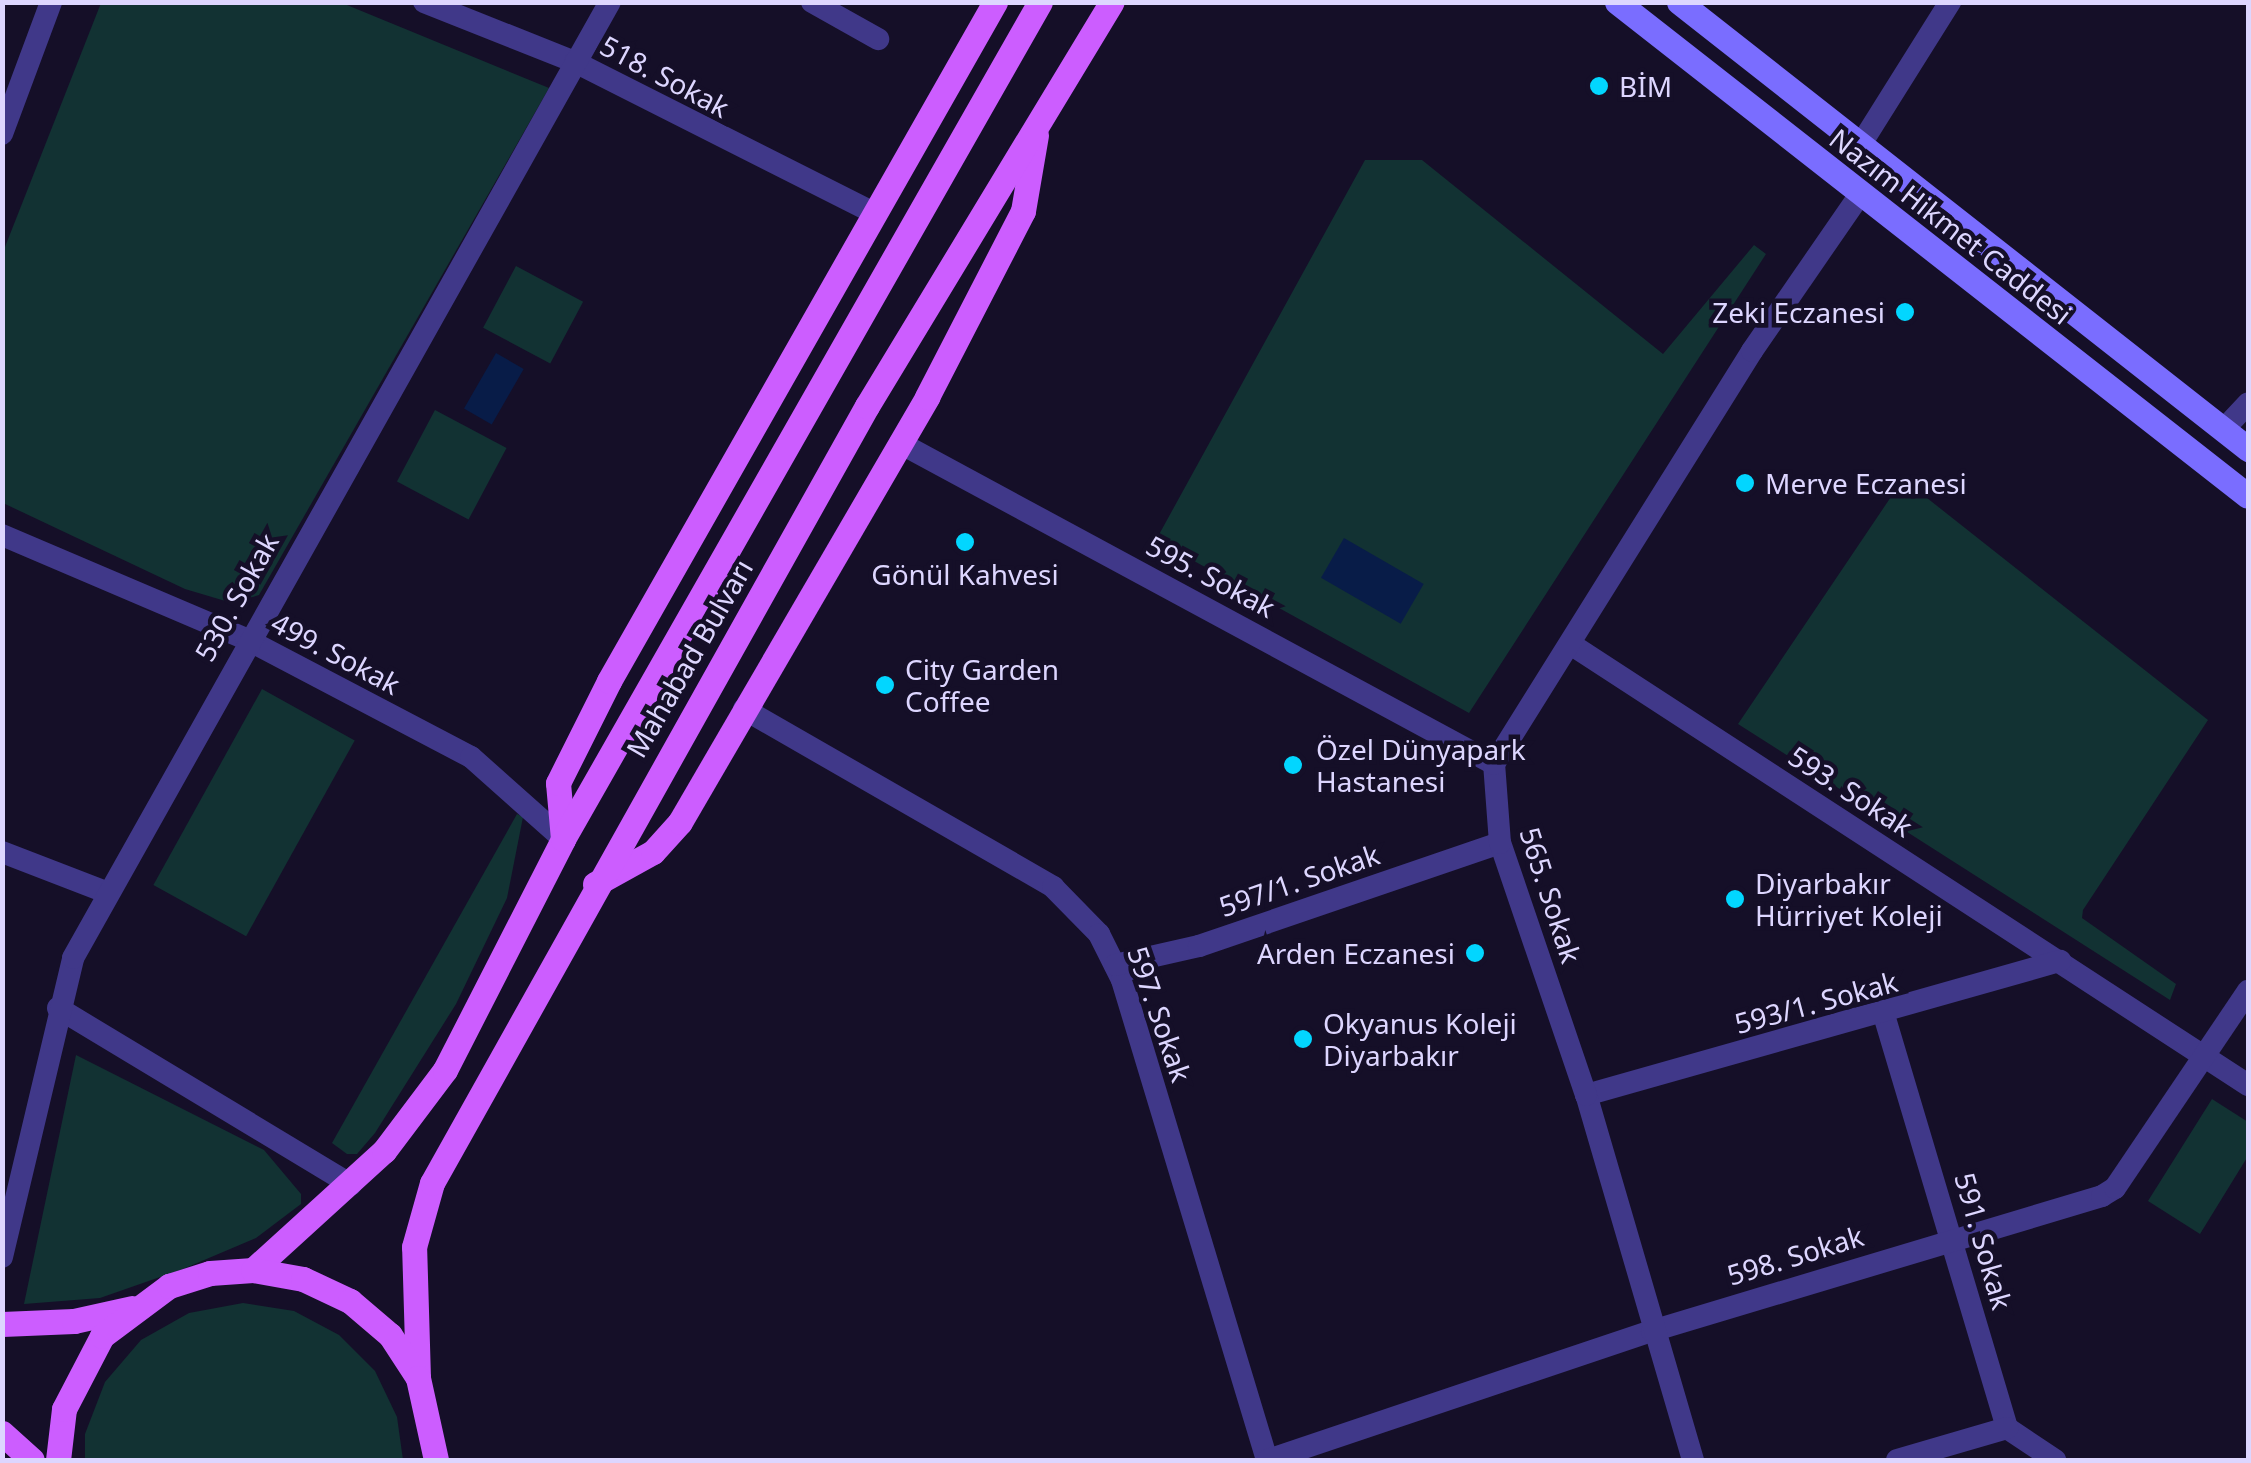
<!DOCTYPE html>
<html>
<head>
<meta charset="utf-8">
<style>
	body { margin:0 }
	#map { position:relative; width:2251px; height:1463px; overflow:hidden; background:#150f28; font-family:"Noto Sans",sans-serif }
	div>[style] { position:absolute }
	.green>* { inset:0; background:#123233; transform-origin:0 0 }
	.water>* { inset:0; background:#081c48; transform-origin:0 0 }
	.street>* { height:22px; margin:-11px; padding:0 11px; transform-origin:11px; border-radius:11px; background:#403889 }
	.secondary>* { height:25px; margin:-12.5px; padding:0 12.5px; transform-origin:12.5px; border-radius:12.5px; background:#7a6dff }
	.primary>* { height:25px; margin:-12.5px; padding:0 12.5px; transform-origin:12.5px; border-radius:12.5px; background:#cc5dff }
	.dots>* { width:28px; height:28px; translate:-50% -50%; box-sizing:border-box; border:5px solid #150f28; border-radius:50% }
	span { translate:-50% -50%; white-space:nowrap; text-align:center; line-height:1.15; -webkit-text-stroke:9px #150f28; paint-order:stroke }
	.street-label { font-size:28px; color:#ddd6ff }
	.poi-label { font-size:28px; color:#ddd6ff }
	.left { translate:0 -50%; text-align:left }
	.right { translate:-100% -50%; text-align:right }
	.frame { position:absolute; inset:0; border:5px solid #ddd6ff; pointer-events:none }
</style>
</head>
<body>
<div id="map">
	<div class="green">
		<div style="clip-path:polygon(101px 3px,342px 3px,549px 88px,259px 595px,232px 603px,185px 589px,3px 503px,3px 252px)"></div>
		<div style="clip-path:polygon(1365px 160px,1422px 160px,1663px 354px,1754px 245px,1766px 254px,1469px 713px,1156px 540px)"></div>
		<div style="left:516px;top:266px;width:76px;height:70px;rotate:28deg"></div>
		<div style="left:435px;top:410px;width:81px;height:81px;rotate:28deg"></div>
		<div style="clip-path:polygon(1903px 479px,2208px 720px,2083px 910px,2082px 918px,2176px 984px,2170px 1000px,1738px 724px)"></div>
		<div style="left:262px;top:689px;width:106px;height:224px;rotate:29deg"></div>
		<div style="clip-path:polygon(517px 814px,523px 817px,507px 898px,456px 1004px,375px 1133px,357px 1154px,347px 1154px,332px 1143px)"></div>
		<div style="clip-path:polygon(76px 1055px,264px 1150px,301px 1194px,301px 1204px,256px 1238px,183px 1269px,100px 1298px,24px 1304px)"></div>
		<div style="clip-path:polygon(2212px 1099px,2248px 1122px,2248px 1156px,2200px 1234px,2148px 1201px)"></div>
		<div style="clip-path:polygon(243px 1303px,294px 1311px,339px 1335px,375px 1371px,397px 1417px,403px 1460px,85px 1460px,85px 1434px,105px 1382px,141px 1340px,189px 1313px)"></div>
	</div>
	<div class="water">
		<div style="left:496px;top:353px;width:32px;height:64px;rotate:30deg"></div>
		<div style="left:1344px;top:538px;width:92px;height:46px;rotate:30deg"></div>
	</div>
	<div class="street">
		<div style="left:424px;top:2px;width:162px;rotate:21.7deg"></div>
		<div style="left:575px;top:62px;width:335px;rotate:26.8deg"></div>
		<div style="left:812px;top:2px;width:76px;rotate:29.3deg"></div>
		<div style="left:2px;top:134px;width:141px;rotate:-69.6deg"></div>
		<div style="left:1861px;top:144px;width:168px;rotate:-57.9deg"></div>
		<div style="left:2224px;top:429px;width:35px;rotate:-47deg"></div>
		<div style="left:900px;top:443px;width:675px;rotate:28.39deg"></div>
		<div style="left:2px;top:535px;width:265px;rotate:23.1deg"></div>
		<div style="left:246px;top:639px;width:254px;rotate:27.7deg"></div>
		<div style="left:471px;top:757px;width:123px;rotate:41.7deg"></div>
		<div style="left:1572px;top:645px;width:807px;rotate:33.06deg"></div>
		<div style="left:744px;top:709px;width:357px;rotate:29.9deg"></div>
		<div style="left:1053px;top:887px;width:66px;rotate:45.6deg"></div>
		<div style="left:1099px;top:934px;width:51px;rotate:63.4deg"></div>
		<div style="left:1122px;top:980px;width:501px;rotate:73.19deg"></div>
		<div style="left:2px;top:852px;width:114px;rotate:21.1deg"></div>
		<div style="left:1115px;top:965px;width:86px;rotate:-12.7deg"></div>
		<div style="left:1199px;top:946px;width:318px;rotate:-18.9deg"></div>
		<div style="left:58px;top:1008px;width:342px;rotate:31.1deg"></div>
		<div style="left:1884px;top:1015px;width:431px;rotate:73.4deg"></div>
		<div style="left:2007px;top:1428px;width:58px;rotate:33.7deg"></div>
		<div style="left:1586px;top:1095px;width:493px;rotate:-15.8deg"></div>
		<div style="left:2px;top:1257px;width:307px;rotate:-76.6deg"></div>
		<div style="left:73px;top:958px;width:1096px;rotate:-60.68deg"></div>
		<div style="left:1268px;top:1460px;width:405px;rotate:-18.6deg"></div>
		<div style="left:1652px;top:1331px;width:470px;rotate:-16.7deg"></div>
		<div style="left:2102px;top:1196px;width:15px;rotate:-32deg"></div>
		<div style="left:2115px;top:1188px;width:238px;rotate:-56deg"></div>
		<div style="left:1693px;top:1460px;width:380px;rotate:-106.3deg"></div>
		<div style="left:1586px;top:1095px;width:266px;rotate:-108.8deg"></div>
		<div style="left:1500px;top:843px;width:79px;rotate:-94.3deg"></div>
		<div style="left:1494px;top:764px;width:487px;rotate:-58deg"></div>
		<div style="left:1752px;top:351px;width:192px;rotate:-55.4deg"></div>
		<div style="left:1897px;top:1460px;width:115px;rotate:-16.2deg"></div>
	</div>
	<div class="secondary">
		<div style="left:1617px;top:2px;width:801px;rotate:38.06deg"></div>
		<div style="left:1679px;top:2px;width:724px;rotate:38.15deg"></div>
	</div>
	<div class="primary">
		<div style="left:563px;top:839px;width:56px;rotate:-95.1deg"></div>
		<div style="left:558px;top:783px;width:114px;rotate:-63.4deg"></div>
		<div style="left:609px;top:681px;width:781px;rotate:-60.38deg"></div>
		<div style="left:595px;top:884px;width:66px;rotate:-28.9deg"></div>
		<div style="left:653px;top:852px;width:40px;rotate:-48deg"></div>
		<div style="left:680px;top:822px;width:492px;rotate:-59.8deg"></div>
		<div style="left:927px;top:397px;width:209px;rotate:-62.7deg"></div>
		<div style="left:1023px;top:211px;width:77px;rotate:-80.3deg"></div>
		<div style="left:253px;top:1270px;width:177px;rotate:-42.3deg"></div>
		<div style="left:384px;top:1151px;width:101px;rotate:-53deg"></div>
		<div style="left:445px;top:1070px;width:259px;rotate:-62.9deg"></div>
		<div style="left:563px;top:839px;width:963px;rotate:-60.32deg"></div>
		<div style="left:2px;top:1324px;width:72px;rotate:-2.4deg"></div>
		<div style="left:74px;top:1321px;width:59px;rotate:-12.6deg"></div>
		<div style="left:418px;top:1378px;width:131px;rotate:-91.7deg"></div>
		<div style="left:414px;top:1247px;width:66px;rotate:-74.3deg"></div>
		<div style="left:432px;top:1183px;width:890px;rotate:-60.76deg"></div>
		<div style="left:867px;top:406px;width:472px;rotate:-58.8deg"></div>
		<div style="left:2px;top:1433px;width:40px;rotate:42deg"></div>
		<div style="left:58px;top:1460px;width:51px;rotate:-83.3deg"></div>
		<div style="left:64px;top:1409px;width:82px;rotate:-62.5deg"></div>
		<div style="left:102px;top:1336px;width:84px;rotate:-36.7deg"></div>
		<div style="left:169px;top:1286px;width:43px;rotate:-17.6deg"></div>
		<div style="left:210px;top:1273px;width:43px;rotate:-4deg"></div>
		<div style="left:253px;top:1270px;width:51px;rotate:10.2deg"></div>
		<div style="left:303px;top:1279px;width:52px;rotate:25.1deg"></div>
		<div style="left:350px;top:1301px;width:52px;rotate:40.4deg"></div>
		<div style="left:390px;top:1335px;width:51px;rotate:56.9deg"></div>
		<div style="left:418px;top:1378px;width:84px;rotate:77.6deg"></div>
	</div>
	<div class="dots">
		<div style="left:1599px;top:86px;background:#02d6ff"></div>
		<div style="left:1905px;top:312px;background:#02d6ff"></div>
		<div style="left:1745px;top:483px;background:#02d6ff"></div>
		<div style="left:965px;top:542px;background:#02d6ff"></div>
		<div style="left:885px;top:685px;background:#02d6ff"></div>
		<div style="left:1293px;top:765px;background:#02d6ff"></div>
		<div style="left:1735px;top:899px;background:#02d6ff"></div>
		<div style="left:1475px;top:953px;background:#02d6ff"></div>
		<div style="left:1303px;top:1039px;background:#02d6ff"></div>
	</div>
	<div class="street-label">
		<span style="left:665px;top:76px;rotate:28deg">518. Sokak</span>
		<span style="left:1951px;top:226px;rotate:38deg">Nazım Hikmet Caddesi</span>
		<span style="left:1211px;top:576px;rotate:28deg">595. Sokak</span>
		<span style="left:236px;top:597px;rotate:-61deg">530. Sokak</span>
		<span style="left:336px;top:653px;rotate:28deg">499. Sokak</span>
		<span style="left:689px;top:658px;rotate:-60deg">Mahabad Bulvarı</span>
		<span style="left:1851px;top:791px;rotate:33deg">593. Sokak</span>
		<span style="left:1299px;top:880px;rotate:-19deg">597/1. Sokak</span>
		<span style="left:1551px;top:895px;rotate:72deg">565. Sokak</span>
		<span style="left:1816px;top:1002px;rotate:-15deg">593/1. Sokak</span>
		<span style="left:1160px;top:1014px;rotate:71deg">597. Sokak</span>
		<span style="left:1984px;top:1241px;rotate:74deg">591. Sokak</span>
		<span style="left:1795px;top:1255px;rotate:-17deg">598. Sokak</span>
	</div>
	<div class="poi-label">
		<span class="left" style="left:1619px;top:86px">BİM</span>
		<span class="right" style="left:1885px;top:312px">Zeki Eczanesi</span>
		<span class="left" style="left:1765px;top:483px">Merve Eczanesi</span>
		<span style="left:965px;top:574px">Gönül Kahvesi</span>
		<span class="left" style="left:905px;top:685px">City Garden<br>Coffee</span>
		<span class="left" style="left:1316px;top:765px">Özel Dünyapark<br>Hastanesi</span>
		<span class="left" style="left:1755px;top:899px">Diyarbakır<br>Hürriyet Koleji</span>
		<span class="right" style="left:1455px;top:953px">Arden Eczanesi</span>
		<span class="left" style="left:1323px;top:1039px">Okyanus Koleji<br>Diyarbakır</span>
	</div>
	<div class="frame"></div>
</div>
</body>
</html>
